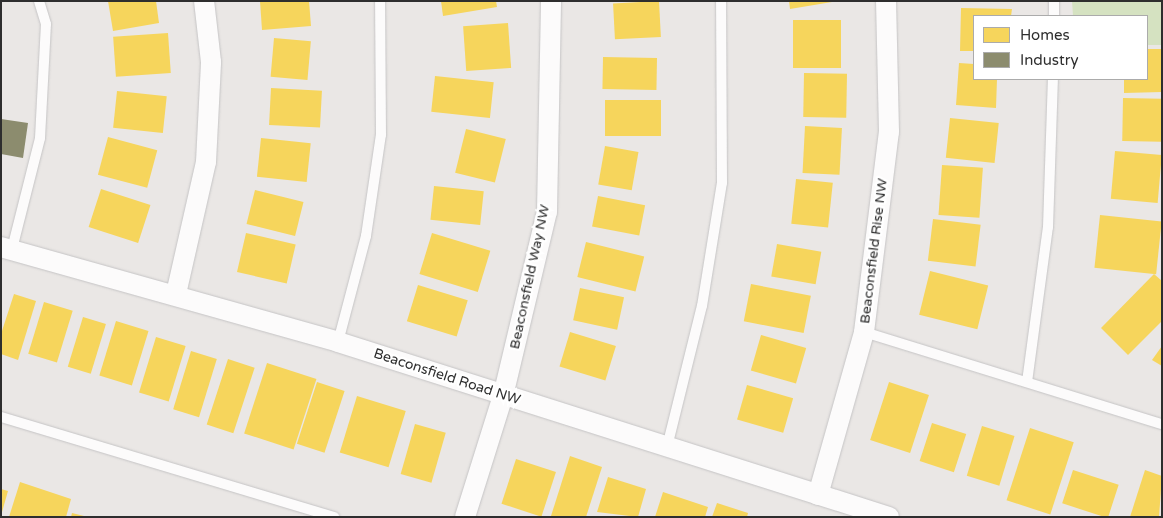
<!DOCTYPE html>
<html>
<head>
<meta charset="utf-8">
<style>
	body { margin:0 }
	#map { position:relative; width:1163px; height:518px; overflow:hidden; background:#eae7e5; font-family:"Varela Round",sans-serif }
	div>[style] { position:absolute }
	.green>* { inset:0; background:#d5e2c1 }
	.homes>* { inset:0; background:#f6d55c; transform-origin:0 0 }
	.industry>* { inset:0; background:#8c8c6e }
	.roads { filter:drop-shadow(0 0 1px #c5c4c5) drop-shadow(0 0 1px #c5c4c5) }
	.lane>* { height:10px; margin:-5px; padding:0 5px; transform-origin:5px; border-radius:5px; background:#fcfbfb }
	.street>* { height:20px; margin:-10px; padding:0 10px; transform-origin:10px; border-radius:10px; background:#fcfbfb }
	span { translate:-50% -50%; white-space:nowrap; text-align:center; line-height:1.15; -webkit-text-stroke:5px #fff; paint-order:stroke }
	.street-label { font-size:14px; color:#2e2e2e }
	.frame { position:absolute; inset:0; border:2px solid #2e2e2e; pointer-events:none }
	.legend { position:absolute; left:973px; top:15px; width:175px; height:65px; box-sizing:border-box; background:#fff; border:1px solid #ababab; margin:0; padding:6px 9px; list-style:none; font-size:15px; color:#2e2e2e }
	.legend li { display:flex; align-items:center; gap:10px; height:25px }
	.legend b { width:25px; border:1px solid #ababab }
</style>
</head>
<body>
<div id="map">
	<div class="green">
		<div style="clip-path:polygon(1072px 1px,1162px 1px,1162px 45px,1147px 45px,1147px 16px,1073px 16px)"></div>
	</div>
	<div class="homes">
		<div style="clip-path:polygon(108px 1px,156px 1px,159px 23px,113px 31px)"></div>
		<div style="clip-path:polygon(260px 1px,309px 1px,311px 26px,262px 30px)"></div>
		<div style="clip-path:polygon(441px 1px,496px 1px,497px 7px,443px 16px)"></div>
		<div style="left:659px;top:1px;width:36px;height:46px;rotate:87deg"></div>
		<div style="clip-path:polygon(789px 1px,832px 1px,832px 2px,790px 9px)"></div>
		<div style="clip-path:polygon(961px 8px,1012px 9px,1011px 16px,974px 16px,974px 51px,960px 51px)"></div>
		<div style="left:793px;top:20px;width:48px;height:48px"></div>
		<div style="left:508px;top:23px;width:45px;height:45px;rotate:86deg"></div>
		<div style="left:168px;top:33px;width:40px;height:55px;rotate:86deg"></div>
		<div style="left:274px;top:38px;width:37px;height:39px;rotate:5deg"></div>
		<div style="clip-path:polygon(1147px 49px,1162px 49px,1162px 92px,1124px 93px,1124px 79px,1147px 79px)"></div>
		<div style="left:603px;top:57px;width:54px;height:32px;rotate:1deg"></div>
		<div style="clip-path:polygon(959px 63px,974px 64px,974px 79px,997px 79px,996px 108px,956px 105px)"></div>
		<div style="left:804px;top:73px;width:43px;height:44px;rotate:1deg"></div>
		<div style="left:435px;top:76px;width:59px;height:36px;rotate:6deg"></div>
		<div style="left:271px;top:88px;width:51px;height:37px;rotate:3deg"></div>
		<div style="left:117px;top:91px;width:50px;height:37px;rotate:6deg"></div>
		<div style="left:1123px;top:98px;width:39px;height:43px;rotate:1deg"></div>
		<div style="left:605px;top:100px;width:56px;height:36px"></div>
		<div style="left:950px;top:118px;width:49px;height:40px;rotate:6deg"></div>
		<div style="left:805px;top:126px;width:37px;height:47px;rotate:3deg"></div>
		<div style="left:466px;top:129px;width:41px;height:45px;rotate:14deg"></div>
		<div style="left:108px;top:137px;width:51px;height:39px;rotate:15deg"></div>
		<div style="left:261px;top:138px;width:50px;height:39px;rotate:6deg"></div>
		<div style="left:605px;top:146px;width:34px;height:39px;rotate:10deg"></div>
		<div style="left:1115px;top:151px;width:47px;height:48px;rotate:5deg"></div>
		<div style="left:942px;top:165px;width:41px;height:50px;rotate:4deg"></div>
		<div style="left:796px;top:179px;width:37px;height:45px;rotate:6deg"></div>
		<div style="left:434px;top:186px;width:50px;height:34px;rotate:6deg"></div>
		<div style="left:101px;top:189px;width:52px;height:40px;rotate:18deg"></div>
		<div style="left:255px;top:190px;width:50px;height:35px;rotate:14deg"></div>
		<div style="left:598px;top:196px;width:48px;height:31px;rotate:11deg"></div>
		<div style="left:1100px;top:215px;width:62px;height:53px;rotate:6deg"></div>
		<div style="left:933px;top:219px;width:48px;height:42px;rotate:7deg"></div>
		<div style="left:246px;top:233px;width:51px;height:40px;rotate:13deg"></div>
		<div style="left:432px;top:233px;width:61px;height:43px;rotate:17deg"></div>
		<div style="left:586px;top:242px;width:60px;height:36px;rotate:14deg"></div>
		<div style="left:777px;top:244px;width:45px;height:33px;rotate:10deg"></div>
		<div style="left:930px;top:271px;width:60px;height:45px;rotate:14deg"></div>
		<div style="clip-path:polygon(1154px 274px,1162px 281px,1162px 321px,1128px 355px,1101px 328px)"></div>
		<div style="left:751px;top:284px;width:61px;height:38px;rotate:11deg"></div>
		<div style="left:418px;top:285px;width:52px;height:38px;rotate:17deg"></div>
		<div style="left:580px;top:288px;width:45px;height:33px;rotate:12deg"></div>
		<div style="clip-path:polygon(14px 294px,36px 301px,18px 360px,1px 354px,1px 334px)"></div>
		<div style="left:44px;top:302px;width:30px;height:54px;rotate:17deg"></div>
		<div style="left:83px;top:317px;width:24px;height:52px;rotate:17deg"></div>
		<div style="left:116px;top:321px;width:34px;height:57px;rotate:17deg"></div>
		<div style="left:570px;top:332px;width:48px;height:36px;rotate:17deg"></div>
		<div style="left:761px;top:335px;width:47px;height:37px;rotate:16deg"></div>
		<div style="left:156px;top:337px;width:31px;height:58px;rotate:17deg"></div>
		<div style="clip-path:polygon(1162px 346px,1162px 366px,1152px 360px)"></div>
		<div style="left:191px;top:351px;width:27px;height:61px;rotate:17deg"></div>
		<div style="left:228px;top:359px;width:28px;height:69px;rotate:18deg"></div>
		<div style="left:267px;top:363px;width:52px;height:74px;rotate:18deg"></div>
		<div style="left:317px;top:382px;width:29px;height:65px;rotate:18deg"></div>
		<div style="left:889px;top:382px;width:42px;height:61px;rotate:18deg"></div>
		<div style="left:747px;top:385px;width:48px;height:36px;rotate:16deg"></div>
		<div style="left:357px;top:396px;width:51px;height:59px;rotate:17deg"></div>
		<div style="left:932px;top:423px;width:36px;height:40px;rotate:18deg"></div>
		<div style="left:415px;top:424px;width:32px;height:52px;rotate:16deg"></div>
		<div style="left:982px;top:426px;width:34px;height:52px;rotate:17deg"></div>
		<div style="left:1030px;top:428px;width:46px;height:76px;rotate:18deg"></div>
		<div style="clip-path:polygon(570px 456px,602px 467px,586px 517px,551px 516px)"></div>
		<div style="left:516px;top:459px;width:42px;height:47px;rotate:18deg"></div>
		<div style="left:1073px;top:470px;width:48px;height:35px;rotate:18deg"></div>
		<div style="clip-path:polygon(1145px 470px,1162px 476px,1159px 517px,1130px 517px)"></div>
		<div style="clip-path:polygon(608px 477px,646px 489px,638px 517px,597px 512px)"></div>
		<div style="clip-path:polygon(20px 482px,71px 499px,66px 517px,9px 517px)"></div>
		<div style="clip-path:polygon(1px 489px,8px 491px,2px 512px,1px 512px)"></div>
		<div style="clip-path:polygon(663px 492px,708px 507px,705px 517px,655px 517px)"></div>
		<div style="clip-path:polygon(717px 503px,748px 513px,747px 517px,712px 517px)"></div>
		<div style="clip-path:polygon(72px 513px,84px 516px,84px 517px,71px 517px)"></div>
	</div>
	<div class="industry">
		<div style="clip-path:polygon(1px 119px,28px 123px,23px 158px,1px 154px)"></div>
	</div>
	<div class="roads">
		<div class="lane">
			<div style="left:1054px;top:1px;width:15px;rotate:90deg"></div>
			<div style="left:12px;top:249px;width:114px;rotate:-75.8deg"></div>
			<div style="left:40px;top:138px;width:114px;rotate:-87deg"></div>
			<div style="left:46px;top:24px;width:24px;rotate:-107deg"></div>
			<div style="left:864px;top:332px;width:312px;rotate:17.2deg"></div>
			<div style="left:338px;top:342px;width:110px;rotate:-75.2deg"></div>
			<div style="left:366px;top:236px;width:102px;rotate:-81.6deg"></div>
			<div style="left:381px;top:135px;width:134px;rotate:-90.4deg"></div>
			<div style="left:1027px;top:382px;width:156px;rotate:-82.3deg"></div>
			<div style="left:1048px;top:227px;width:148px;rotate:-88.1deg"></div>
			<div style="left:1px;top:417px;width:348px;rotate:16.7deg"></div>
			<div style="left:667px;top:447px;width:145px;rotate:-76.1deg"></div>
			<div style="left:702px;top:306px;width:125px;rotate:-80.8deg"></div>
			<div style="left:722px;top:183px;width:182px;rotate:-90.3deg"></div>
		</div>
		<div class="street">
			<div style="left:1px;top:247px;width:350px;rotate:15.7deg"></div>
			<div style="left:338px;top:342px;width:578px;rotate:17.62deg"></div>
			<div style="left:176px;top:294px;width:135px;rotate:-77.2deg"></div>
			<div style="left:206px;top:162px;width:100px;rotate:-87.1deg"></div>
			<div style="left:211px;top:62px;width:61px;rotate:-96.5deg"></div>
			<div style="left:818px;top:495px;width:169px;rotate:-74.2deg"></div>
			<div style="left:864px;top:332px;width:202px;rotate:-82.9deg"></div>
			<div style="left:889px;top:132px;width:131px;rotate:-91.3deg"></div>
			<div style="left:465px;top:517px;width:127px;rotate:-72.6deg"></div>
			<div style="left:503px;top:396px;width:189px;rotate:-76.6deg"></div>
			<div style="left:547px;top:212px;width:211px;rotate:-88.9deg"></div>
		</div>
	</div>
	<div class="street-label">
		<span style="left:874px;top:251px;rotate:-83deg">Beaconsfield Rise NW</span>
		<span style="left:530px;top:277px;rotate:-78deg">Beaconsfield Way NW</span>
		<span style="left:447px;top:377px;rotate:18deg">Beaconsfield Road NW</span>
	</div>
	<div class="frame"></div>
	<ul class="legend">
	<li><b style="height:14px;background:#f6d55c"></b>Homes</li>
	<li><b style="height:14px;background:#8c8c6e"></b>Industry</li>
	</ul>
</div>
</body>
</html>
